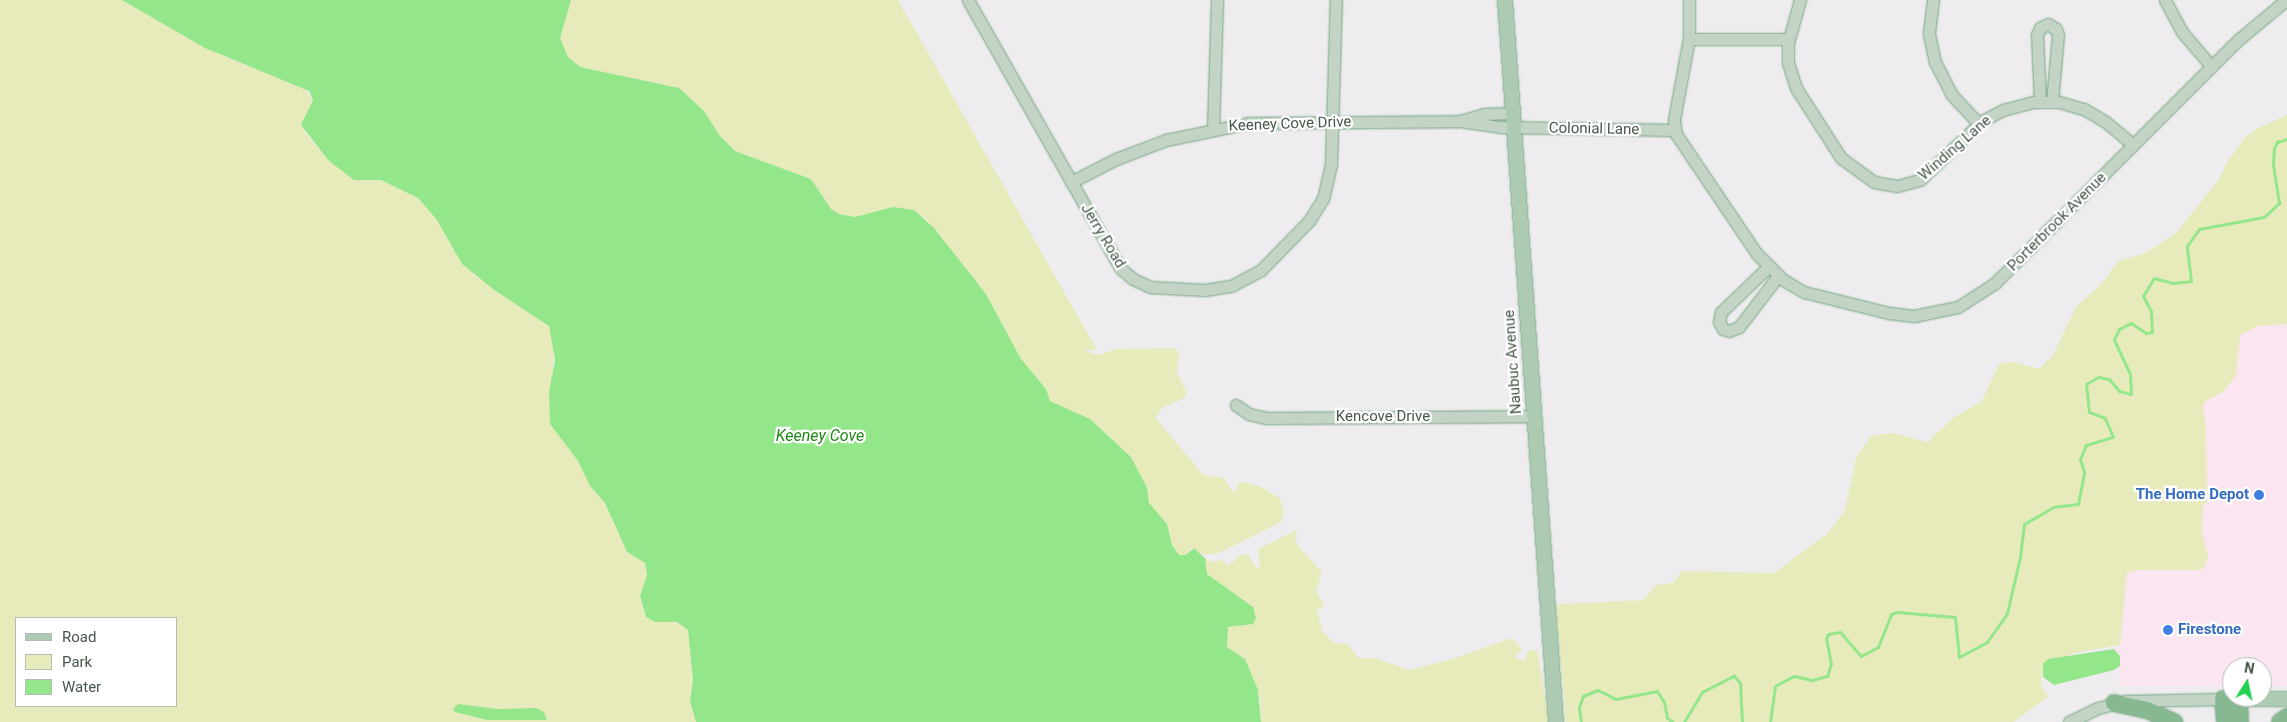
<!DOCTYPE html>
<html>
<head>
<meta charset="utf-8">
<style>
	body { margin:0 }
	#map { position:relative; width:2287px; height:722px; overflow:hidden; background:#eeecef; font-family:Roboto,sans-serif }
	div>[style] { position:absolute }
	.commercial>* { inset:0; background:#fae5f1 }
	.green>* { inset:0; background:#e7ebbc }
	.water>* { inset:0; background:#94e68b }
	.stream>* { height:3px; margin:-1.5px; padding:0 1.5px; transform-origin:1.5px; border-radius:1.5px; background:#94e68b }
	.roads { filter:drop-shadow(0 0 1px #72a47d) drop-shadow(0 0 1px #72a47d) }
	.minor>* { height:11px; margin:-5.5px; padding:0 5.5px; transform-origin:5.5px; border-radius:5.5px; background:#c3d3c6 }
	.major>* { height:14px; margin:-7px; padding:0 7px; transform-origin:7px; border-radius:7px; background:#adcab2 }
	.highway>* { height:16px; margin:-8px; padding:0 8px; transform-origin:8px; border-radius:8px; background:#86b991 }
	.dots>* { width:14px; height:14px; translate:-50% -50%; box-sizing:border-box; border:2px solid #fff; border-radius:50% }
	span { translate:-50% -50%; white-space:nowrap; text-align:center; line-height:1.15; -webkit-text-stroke:4.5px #fff; paint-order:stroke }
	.street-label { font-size:15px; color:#465849 }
	.shop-label { font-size:15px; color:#366cbe; font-weight:700 }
	.right { translate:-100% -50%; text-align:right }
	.left { translate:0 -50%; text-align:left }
	.water-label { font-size:16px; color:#1f8814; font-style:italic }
	.legend { position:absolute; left:15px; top:617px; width:162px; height:90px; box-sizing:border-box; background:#fff; border:1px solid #b5bcb6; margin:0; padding:6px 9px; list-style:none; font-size:15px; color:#465849 }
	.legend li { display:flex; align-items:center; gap:10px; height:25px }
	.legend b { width:25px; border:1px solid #b5bcb6 }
	.north { position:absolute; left:2222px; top:657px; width:50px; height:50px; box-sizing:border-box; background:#fff; border:1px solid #b5bcb6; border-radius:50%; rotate:10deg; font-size:14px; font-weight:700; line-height:20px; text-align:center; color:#465849 }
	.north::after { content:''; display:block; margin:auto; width:18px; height:22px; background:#23d250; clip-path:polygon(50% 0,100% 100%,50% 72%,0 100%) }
</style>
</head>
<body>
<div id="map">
	<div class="commercial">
		<div style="clip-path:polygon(2287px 324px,2287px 686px,2262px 686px,2262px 667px,2232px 667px,2232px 686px,2120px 686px,2120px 656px,2114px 649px,2120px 645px,2123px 632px,2127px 573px,2132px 570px,2159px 571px,2208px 556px,2202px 532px,2203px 504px,2207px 503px,2206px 428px,2202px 407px,2206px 401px,2223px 392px,2240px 335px,2258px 326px)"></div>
	</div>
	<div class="green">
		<div style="clip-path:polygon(evenodd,0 0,122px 0,221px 55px,305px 89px,313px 100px,303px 130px,329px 161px,342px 171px,387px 182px,418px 198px,437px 220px,474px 275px,543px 320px,549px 326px,554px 345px,550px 424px,578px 461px,590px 486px,605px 503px,627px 552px,645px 563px,647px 575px,640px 596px,644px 613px,663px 621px,681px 624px,688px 630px,693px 680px,690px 701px,696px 722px,0 722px,0 0,16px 618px,176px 618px,176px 706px,16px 706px,16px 618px)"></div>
		<div style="clip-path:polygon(571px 0,898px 0,1097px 350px,1083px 350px,1098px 355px,1116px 349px,1175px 348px,1179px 353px,1177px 372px,1186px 391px,1186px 397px,1162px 408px,1156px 418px,1203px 475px,1224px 478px,1233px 492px,1237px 491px,1238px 483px,1244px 482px,1259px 486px,1280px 498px,1284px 513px,1281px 522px,1219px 553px,1205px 555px,1192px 548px,1186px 555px,1179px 555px,1172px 545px,1167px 524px,1149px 503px,1131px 457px,1090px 419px,1050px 401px,1046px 389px,1021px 359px,986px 294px,924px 217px,906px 208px,855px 217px,839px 214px,831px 209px,811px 179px,735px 151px,720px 136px,704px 111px,679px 88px,580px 67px,568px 57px,560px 38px)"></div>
		<div style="clip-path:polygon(2287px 115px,2287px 324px,2258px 326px,2240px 335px,2236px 376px,2223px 392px,2206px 401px,2203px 407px,2206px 428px,2207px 503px,2203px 504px,2202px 532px,2208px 556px,2205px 567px,2199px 570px,2139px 570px,2127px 573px,2120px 645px,2074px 653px,2043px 665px,2041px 685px,2048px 697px,2014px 722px,1566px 722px,1556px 607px,1562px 604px,1643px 600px,1656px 585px,1673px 583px,1682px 571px,1774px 573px,1828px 533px,1845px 510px,1856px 458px,1871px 436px,1892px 433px,1927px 442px,1953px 418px,1982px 401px,1999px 364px,2013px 362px,2039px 369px,2053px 355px,2076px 307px,2102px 283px,2118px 261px,2145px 253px,2175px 234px,2219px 179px,2228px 160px,2245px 138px,2256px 129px)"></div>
		<div style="clip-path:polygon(1297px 530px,1296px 544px,1322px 572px,1316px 591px,1324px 606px,1317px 611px,1323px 632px,1334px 643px,1348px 644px,1358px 658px,1376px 658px,1409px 670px,1453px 659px,1511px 638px,1522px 649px,1515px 657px,1517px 659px,1525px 660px,1527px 652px,1537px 649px,1549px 722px,1261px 722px,1260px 697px,1245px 659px,1227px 647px,1228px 627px,1236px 623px,1249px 624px,1253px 607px,1206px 574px,1204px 557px,1212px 562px,1222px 560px,1229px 566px,1238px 556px,1248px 554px,1257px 569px,1260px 566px,1258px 549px)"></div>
	</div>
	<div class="water">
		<div style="clip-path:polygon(122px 0,571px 0,560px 38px,568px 57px,580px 67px,679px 88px,704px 111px,720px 136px,735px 151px,811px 179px,831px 209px,839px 214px,855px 217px,893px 207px,914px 210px,934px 228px,986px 294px,1021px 359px,1046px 389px,1050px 401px,1090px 419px,1131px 457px,1147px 488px,1149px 503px,1167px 524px,1172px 545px,1179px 555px,1186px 555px,1194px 548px,1205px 558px,1207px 574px,1253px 607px,1256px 618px,1253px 624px,1228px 627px,1227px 647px,1245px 659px,1258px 690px,1261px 722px,696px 722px,690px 701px,693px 680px,688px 630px,677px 622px,655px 622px,646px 617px,640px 596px,647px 575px,645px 563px,627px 552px,605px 503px,590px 486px,578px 461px,550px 424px,549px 392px,555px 360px,549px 326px,493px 289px,462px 264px,437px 220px,418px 198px,381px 180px,354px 180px,329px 161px,301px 125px,313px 100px,309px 91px,205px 48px)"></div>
		<div style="clip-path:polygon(2114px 649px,2120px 656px,2120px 666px,2114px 670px,2054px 685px,2043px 677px,2043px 664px,2048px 659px)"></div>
		<div style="clip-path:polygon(458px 704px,497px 709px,536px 708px,544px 712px,547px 720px,487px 720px,455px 712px,453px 709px)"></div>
	</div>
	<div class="stream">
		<div style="left:1581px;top:722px;width:15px;rotate:-98deg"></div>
		<div style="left:1579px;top:707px;width:12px;rotate:-70deg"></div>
		<div style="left:1583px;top:696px;width:16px;rotate:-22deg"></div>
		<div style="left:1598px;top:690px;width:20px;rotate:27deg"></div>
		<div style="left:1616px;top:699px;width:42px;rotate:-11deg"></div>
		<div style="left:1657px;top:691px;width:13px;rotate:58deg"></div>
		<div style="left:1664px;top:702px;width:16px;rotate:79deg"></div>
		<div style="left:1667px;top:718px;width:7px;rotate:34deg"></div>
		<div style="left:1684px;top:722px;width:35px;rotate:-59deg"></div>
		<div style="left:1702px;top:692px;width:36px;rotate:-27deg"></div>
		<div style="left:1734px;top:676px;width:9px;rotate:49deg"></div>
		<div style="left:1740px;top:683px;width:39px;rotate:87deg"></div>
		<div style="left:1770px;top:722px;width:36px;rotate:-82deg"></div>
		<div style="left:1775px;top:686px;width:21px;rotate:-28deg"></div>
		<div style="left:1794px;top:676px;width:18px;rotate:13deg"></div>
		<div style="left:1812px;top:680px;width:16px;rotate:-15deg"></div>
		<div style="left:1827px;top:676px;width:13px;rotate:-72deg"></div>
		<div style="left:1831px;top:664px;width:25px;rotate:-101deg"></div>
		<div style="left:1826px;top:639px;width:5px;rotate:-68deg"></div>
		<div style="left:1828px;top:634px;width:12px;rotate:-9deg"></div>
		<div style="left:1840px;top:632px;width:32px;rotate:49deg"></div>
		<div style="left:1861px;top:656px;width:19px;rotate:-28deg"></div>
		<div style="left:1878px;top:647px;width:35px;rotate:-68deg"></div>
		<div style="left:1891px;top:614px;width:6px;rotate:-18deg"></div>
		<div style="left:1897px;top:612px;width:58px;rotate:4.9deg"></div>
		<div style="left:1955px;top:617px;width:40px;rotate:84.3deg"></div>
		<div style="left:1959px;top:657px;width:32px;rotate:-28deg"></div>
		<div style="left:1987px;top:642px;width:35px;rotate:-55deg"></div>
		<div style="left:2007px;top:613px;width:57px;rotate:-76.9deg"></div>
		<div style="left:2020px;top:557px;width:33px;rotate:-83deg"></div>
		<div style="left:2024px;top:524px;width:34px;rotate:-30deg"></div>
		<div style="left:2053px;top:507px;width:25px;rotate:-7deg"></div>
		<div style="left:2078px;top:504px;width:33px;rotate:-79deg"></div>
		<div style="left:2084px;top:472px;width:14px;rotate:-107deg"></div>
		<div style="left:2080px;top:459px;width:15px;rotate:-67deg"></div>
		<div style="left:2086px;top:445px;width:28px;rotate:-17deg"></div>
		<div style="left:2113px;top:437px;width:21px;rotate:-113deg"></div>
		<div style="left:2105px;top:418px;width:17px;rotate:-159deg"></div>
		<div style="left:2089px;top:412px;width:28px;rotate:-96deg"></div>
		<div style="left:2086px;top:384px;width:14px;rotate:-30deg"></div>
		<div style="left:2098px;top:377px;width:11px;rotate:10deg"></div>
		<div style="left:2109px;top:379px;width:16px;rotate:50deg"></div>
		<div style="left:2119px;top:391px;width:12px;rotate:14deg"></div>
		<div style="left:2131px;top:394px;width:20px;rotate:-93deg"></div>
		<div style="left:2130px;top:374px;width:38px;rotate:-115deg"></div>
		<div style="left:2114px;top:340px;width:12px;rotate:-66deg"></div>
		<div style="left:2119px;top:329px;width:13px;rotate:-27deg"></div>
		<div style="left:2131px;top:323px;width:18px;rotate:34deg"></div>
		<div style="left:2146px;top:333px;width:6px;rotate:-9deg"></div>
		<div style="left:2152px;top:332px;width:21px;rotate:-93deg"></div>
		<div style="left:2151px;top:311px;width:17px;rotate:-118deg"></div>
		<div style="left:2143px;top:296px;width:21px;rotate:-59deg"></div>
		<div style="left:2154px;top:278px;width:20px;rotate:15deg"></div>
		<div style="left:2173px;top:283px;width:18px;rotate:-6deg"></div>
		<div style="left:2191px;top:281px;width:35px;rotate:-97deg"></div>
		<div style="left:2187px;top:246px;width:21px;rotate:-55deg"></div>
		<div style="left:2199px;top:229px;width:66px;rotate:-10.5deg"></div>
		<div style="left:2264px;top:217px;width:21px;rotate:-43deg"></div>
		<div style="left:2279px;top:203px;width:38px;rotate:-99deg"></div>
		<div style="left:2273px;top:165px;width:17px;rotate:-87deg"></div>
		<div style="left:2274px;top:148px;width:7px;rotate:-63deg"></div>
		<div style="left:2277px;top:142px;width:10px;rotate:-17deg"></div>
	</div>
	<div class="roads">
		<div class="minor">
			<div style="left:968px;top:0;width:308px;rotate:60.4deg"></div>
			<div style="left:1120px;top:268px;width:17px;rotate:40deg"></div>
			<div style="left:1133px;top:279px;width:19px;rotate:25deg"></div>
			<div style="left:1150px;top:287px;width:55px;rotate:3.1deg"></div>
			<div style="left:1205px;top:290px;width:26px;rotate:-9deg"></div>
			<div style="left:1231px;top:286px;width:34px;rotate:-28deg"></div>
			<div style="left:1261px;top:270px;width:69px;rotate:-45.6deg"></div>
			<div style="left:1309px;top:221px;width:26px;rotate:-58deg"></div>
			<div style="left:1323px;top:199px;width:36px;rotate:-77deg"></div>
			<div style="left:1331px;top:164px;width:164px;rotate:-88.3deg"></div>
			<div style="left:1689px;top:0;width:38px;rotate:90deg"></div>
			<div style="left:1689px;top:38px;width:83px;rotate:100.4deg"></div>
			<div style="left:1674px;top:120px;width:14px;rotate:82deg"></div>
			<div style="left:1676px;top:134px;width:145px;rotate:56deg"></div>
			<div style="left:1757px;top:254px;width:35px;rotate:45deg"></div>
			<div style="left:1782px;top:279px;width:26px;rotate:31deg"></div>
			<div style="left:1804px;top:292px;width:88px;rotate:13.9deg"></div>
			<div style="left:1889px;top:313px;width:25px;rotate:7deg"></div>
			<div style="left:1914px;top:316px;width:45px;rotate:-11.6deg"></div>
			<div style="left:1958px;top:307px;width:44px;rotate:-33deg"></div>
			<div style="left:1995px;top:283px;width:344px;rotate:-45deg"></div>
			<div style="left:2238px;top:40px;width:62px;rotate:-39.8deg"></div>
			<div style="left:1800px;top:0;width:45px;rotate:105.6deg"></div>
			<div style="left:1788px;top:43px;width:20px;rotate:90deg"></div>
			<div style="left:1788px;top:63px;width:26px;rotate:72deg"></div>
			<div style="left:1796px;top:88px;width:83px;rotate:57.3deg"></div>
			<div style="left:1841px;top:158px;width:41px;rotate:36deg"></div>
			<div style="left:1874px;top:182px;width:23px;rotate:10deg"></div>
			<div style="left:1897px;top:186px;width:24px;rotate:-15deg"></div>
			<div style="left:1920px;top:180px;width:86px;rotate:-43.6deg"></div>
			<div style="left:1982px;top:121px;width:24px;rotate:-28deg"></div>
			<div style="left:2003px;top:110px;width:31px;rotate:-15deg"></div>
			<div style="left:2033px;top:102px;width:26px"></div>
			<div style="left:2059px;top:102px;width:26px;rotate:16deg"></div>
			<div style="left:2084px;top:109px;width:27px;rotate:31deg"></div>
			<div style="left:2107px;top:123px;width:34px;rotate:40deg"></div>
			<div style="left:1933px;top:0;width:34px;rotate:97deg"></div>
			<div style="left:1929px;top:34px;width:29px;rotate:78deg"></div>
			<div style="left:1935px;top:62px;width:36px;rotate:63deg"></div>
			<div style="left:1951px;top:94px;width:41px;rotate:47deg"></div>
			<div style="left:2165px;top:0;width:36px;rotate:62deg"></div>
			<div style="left:2182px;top:32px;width:45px;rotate:49.5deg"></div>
			<div style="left:1689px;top:39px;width:100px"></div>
			<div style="left:2040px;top:101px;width:66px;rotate:-92.6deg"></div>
			<div style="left:2037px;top:35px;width:8px;rotate:-67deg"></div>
			<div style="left:2040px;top:28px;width:9px;rotate:-27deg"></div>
			<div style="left:2048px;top:24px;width:9px;rotate:32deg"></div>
			<div style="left:2056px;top:29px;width:6px;rotate:72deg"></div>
			<div style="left:2058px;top:35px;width:66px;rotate:95.2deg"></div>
			<div style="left:1460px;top:121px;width:25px;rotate:-16deg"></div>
			<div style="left:1484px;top:114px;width:29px;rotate:-2deg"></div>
			<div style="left:1213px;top:128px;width:128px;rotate:-88.2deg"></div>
			<div style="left:1071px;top:182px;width:51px;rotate:-27.1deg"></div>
			<div style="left:1116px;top:159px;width:53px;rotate:-20.8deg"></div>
			<div style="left:1166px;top:140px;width:85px;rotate:-11.6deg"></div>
			<div style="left:1249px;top:123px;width:211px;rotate:-0.5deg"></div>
			<div style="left:1460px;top:121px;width:40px;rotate:8.5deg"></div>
			<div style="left:1500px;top:127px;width:175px;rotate:1deg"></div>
			<div style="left:1768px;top:267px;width:65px;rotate:136.2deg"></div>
			<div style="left:1721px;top:312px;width:10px;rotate:101deg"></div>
			<div style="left:1719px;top:322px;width:8px;rotate:60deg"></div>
			<div style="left:1723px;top:329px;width:6px;rotate:18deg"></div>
			<div style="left:1729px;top:331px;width:11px;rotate:-22deg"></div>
			<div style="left:1739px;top:327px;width:64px;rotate:-52.6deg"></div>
			<div style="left:1236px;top:405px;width:16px;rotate:35deg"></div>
			<div style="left:1249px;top:414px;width:17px;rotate:13deg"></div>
			<div style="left:1266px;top:418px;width:267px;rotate:-0.4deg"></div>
			<div style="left:2069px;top:722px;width:32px;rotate:-26deg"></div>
			<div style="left:2098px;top:708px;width:30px;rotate:-14deg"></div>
			<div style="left:2127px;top:701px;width:96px;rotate:-1.2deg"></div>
		</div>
		<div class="major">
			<div style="left:1505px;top:0;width:724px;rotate:85.96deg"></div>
			<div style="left:2230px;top:699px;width:57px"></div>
		</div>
		<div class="highway">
			<div style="left:2223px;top:699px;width:23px;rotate:85deg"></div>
			<div style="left:2239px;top:700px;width:22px;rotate:87deg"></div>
			<div style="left:2114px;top:703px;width:34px;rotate:12deg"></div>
			<div style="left:2147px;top:710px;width:30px;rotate:24deg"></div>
			<div style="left:2280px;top:722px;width:9px;rotate:-36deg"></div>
		</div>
	</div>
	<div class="dots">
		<div style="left:2259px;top:495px;background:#3f7fe0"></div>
		<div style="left:2168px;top:630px;background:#3f7fe0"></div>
	</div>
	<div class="street-label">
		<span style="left:1290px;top:124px;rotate:-2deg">Keeney Cove Drive</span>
		<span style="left:1594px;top:129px;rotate:1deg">Colonial Lane</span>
		<span style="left:1955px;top:148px;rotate:-41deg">Winding Lane</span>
		<span style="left:2057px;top:222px;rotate:-45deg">Porterbrook Avenue</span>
		<span style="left:1103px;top:236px;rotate:59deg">Jerry Road</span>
		<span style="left:1513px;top:362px;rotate:-94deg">Naubuc Avenue</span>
		<span style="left:1383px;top:417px">Kencove Drive</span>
	</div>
	<div class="shop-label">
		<span class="right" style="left:2249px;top:495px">The Home Depot</span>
		<span class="left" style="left:2178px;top:630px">Firestone</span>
	</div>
	<div class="water-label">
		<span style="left:820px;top:436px">Keeney Cove</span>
	</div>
	<ul class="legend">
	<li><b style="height:6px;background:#adcab2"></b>Road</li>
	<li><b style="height:14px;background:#e7ebbc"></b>Park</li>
	<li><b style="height:14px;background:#94e68b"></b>Water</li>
	</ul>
	<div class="north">N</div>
</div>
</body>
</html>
